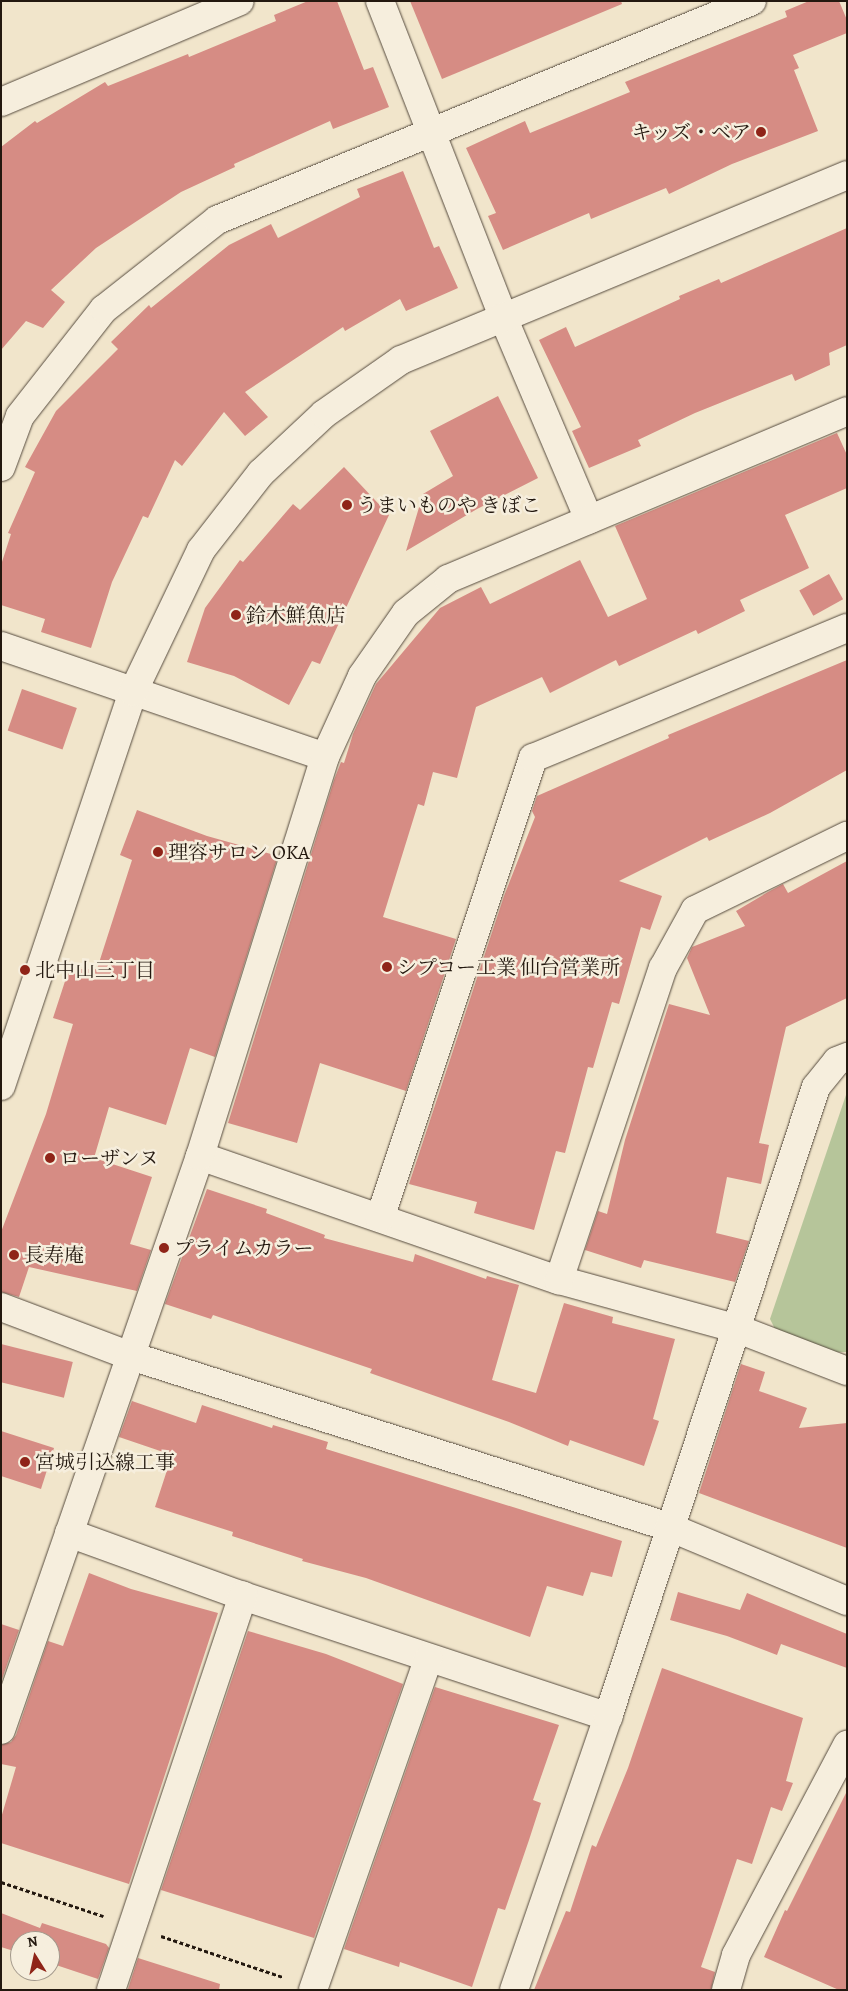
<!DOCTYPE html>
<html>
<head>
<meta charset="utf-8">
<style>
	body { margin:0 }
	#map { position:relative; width:848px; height:1991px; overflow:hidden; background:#f1e5cb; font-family:Alegreya,"Noto Serif JP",serif }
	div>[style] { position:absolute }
	.green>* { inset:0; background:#b6c59a }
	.building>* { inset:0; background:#d68c84; transform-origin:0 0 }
	.path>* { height:3px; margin-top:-1.5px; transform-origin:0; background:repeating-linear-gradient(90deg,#23180f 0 4px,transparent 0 6.5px) }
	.roads { filter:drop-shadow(0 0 1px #564b3e) drop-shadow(0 0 1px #564b3e) }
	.minor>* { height:28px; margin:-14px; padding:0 14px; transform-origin:14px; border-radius:14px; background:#f6eedd }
	.tertiary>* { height:28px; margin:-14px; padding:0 14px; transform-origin:14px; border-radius:14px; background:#f6eedd }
	.dots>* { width:14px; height:14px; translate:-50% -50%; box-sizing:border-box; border:2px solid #f6eedd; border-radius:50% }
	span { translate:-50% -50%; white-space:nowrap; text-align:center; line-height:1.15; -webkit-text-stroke:5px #f6eedd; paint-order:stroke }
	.poi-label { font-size:20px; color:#23180f }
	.right { translate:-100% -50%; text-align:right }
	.left { translate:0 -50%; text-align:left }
	.frame { position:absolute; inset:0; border:2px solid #23180f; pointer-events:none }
	.north { position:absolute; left:10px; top:1931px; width:50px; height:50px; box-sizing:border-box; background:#f6eedd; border:1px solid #a2988b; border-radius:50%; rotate:350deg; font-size:14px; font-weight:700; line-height:20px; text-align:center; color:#23180f }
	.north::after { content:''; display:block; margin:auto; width:18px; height:22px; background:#8f2418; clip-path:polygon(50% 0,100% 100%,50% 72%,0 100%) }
</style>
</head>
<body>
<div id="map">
	<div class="green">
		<div style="clip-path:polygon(847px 1092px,847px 1352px,834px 1352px,781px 1341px,770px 1319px)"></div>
	</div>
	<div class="building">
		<div style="clip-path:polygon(308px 1px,337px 1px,364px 70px,373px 67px,389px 107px,333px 129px,330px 121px,234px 164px,235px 167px,181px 192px,96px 248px,51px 290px,65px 302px,43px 328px,26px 321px,1px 350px,1px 147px,35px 121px,37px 123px,105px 82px,108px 86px,188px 54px,189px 57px,276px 21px,274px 15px)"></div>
		<div style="clip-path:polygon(410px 1px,621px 1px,622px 4px,442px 79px)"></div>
		<div style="clip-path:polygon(809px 1px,839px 1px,847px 20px,847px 33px,793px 55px,799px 68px,794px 70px,818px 131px,732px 164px,669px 194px,666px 188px,591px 219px,589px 213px,503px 250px,488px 216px,496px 213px,466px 148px,525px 121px,530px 133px,630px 92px,625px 82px,787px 17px,785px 11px)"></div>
		<div style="clip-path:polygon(403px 171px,434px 248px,439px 246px,458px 288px,406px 311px,400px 299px,345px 331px,343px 327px,245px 392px,268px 417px,245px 436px,224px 412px,182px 466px,175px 460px,148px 518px,143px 516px,112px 582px,91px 648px,41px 632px,45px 619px,1px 605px,1px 565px,11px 534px,8px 533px,35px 472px,25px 467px,56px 411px,118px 349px,111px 342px,149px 305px,151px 308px,229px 245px,271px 224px,278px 238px,360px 197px,357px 189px)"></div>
		<div style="clip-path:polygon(847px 228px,847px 345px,829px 353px,830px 365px,795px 381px,792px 374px,695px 413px,638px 440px,641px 446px,589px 468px,572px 431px,581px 427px,539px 340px,566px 327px,575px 347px,680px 299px,679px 296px,719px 279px,721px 283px)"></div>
		<div style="clip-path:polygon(498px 396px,538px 478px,477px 509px,406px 551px,423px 494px,453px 476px,430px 431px)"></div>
		<div style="clip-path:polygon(837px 433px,847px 455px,847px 488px,785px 515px,809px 568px,740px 600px,745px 611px,698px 634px,696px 630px,619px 666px,616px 660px,550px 693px,542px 677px,476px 707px,457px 778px,433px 772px,424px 806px,418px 804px,383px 917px,456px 939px,406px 1091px,320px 1063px,297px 1143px,228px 1123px,334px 780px,341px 762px,344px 763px,353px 734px,376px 684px,440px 608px,481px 587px,490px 604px,580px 560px,608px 617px,647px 599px,615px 526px)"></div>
		<div style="clip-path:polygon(344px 467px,389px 515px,320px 664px,312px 661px,289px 705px,234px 676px,187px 662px,205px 608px,240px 560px,243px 562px,293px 504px,300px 510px)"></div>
		<div style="left:829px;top:574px;width:29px;height:34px;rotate:61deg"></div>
		<div style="clip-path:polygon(847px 660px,847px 770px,770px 813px,709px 841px,707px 837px,619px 881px,662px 896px,650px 930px,641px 927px,619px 1004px,612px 1002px,593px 1068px,588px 1067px,565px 1153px,556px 1151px,534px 1230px,474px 1213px,477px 1202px,409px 1184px,504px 896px,535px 817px,532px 811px,537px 796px,669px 738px,668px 735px)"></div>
		<div style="left:22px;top:689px;width:58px;height:44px;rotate:19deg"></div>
		<div style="clip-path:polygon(137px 810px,207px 836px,278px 856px,215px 1057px,190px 1048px,166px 1125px,109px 1107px,94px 1158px,152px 1177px,130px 1244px,151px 1250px,137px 1291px,29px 1267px,19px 1297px,1px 1292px,1px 1232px,46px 1114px,73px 1024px,53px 1018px,69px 969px,97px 969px,132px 860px,120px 855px)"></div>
		<div style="clip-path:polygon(847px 861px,847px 998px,786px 1027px,759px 1143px,769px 1145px,761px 1184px,727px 1177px,716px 1233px,749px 1241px,735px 1282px,644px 1260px,641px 1268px,585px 1250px,598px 1211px,607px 1214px,625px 1140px,669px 1004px,710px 1015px,687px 958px,692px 947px,745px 926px,736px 911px,768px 892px,783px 884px,788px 893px)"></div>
		<div style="clip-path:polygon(207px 1189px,267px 1209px,266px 1213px,325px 1235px,324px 1238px,413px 1262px,415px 1254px,486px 1279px,487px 1276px,519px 1285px,492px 1380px,536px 1393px,564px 1303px,613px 1317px,612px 1323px,675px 1339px,653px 1419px,659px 1421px,644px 1466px,570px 1440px,568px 1446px,509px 1422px,370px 1373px,372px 1369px,213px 1315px,211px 1319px,165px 1304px)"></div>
		<div style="left:1px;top:1344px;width:74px;height:37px;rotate:14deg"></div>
		<div style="clip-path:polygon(741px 1364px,765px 1372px,759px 1391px,807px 1408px,799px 1428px,847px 1423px,847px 1548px,699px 1493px)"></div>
		<div style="clip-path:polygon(132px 1401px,196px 1423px,202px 1405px,272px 1428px,273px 1425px,328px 1442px,326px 1449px,622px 1541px,612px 1577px,591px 1572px,583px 1596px,547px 1586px,530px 1637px,366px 1578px,302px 1561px,303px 1559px,232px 1536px,233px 1532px,155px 1507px,172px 1455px,119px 1437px)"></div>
		<div style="clip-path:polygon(1px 1431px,54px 1448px,41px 1489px,1px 1476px)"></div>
		<div style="clip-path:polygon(89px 1573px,131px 1589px,218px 1613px,129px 1884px,1px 1843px,1px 1818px,16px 1767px,1px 1764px,1px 1745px,11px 1742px,16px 1735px,48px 1641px,63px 1646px)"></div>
		<div style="clip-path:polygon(678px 1592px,740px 1610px,747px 1593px,847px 1634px,847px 1668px,781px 1644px,777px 1655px,727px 1636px,670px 1620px)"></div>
		<div style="clip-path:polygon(1px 1624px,19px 1630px,1px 1682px)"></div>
		<div style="clip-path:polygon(248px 1631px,326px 1654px,403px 1684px,314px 1938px,161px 1890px)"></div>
		<div style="clip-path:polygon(662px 1668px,803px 1718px,786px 1781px,793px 1783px,782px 1811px,771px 1807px,752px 1864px,737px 1859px,701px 1967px,715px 1972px,711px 1990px,534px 1990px,566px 1911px,570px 1912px,592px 1845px,596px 1847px,628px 1768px)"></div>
		<div style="clip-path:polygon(435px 1687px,559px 1725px,533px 1800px,541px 1803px,529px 1840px,505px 1910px,498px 1908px,472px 1987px,400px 1962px,399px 1967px,344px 1949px)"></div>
		<div style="clip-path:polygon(847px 1791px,847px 1990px,839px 1990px,764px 1957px,785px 1910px,787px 1911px)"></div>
		<div style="clip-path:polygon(1px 1913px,40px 1928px,42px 1923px,106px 1944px,109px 1948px,98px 1979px,50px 1963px,50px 1941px,20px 1941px,20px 1953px,1px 1947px)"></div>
		<div style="clip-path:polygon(138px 1958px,220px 1984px,219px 1990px,128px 1989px)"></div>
	</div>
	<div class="path">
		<div style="left:1px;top:1882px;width:108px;rotate:18.4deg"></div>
		<div style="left:161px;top:1936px;width:129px;rotate:18.6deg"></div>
	</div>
	<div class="roads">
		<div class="minor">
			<div style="left:380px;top:1px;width:339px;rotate:68.7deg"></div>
			<div style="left:503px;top:317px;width:220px;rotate:67deg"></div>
			<div style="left:1px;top:102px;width:259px;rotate:-22.9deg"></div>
			<div style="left:1px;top:467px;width:54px;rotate:-69.6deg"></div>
			<div style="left:20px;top:416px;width:136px;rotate:-51.9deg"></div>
			<div style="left:104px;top:309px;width:144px;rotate:-38.2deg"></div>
			<div style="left:217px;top:220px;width:578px;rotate:-22.26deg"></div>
			<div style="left:1px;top:646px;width:342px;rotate:18.9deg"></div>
			<div style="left:200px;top:1156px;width:380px;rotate:19.1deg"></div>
			<div style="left:559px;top:1280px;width:186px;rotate:15.3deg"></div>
			<div style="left:738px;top:1329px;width:117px;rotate:21.1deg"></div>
			<div style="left:380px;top:1218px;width:485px;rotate:-71.6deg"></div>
			<div style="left:533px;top:758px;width:340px;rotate:-22.5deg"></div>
			<div style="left:559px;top:1280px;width:329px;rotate:-71.6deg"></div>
			<div style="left:663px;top:968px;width:66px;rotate:-61.1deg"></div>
			<div style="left:695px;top:910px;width:169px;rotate:-26deg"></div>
			<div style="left:1px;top:1307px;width:139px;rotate:20.7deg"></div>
			<div style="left:131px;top:1356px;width:565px;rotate:17.63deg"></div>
			<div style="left:669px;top:1527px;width:193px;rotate:22.6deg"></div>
			<div style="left:69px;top:1533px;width:185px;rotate:19.9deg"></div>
			<div style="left:243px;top:1596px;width:385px;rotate:18.3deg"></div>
			<div style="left:1px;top:1730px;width:608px;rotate:-70.88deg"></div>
			<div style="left:200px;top:1156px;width:418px;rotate:-72.6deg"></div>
			<div style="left:325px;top:757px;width:89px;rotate:-65.4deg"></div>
			<div style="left:362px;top:676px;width:77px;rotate:-55.1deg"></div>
			<div style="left:406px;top:613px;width:54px;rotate:-39deg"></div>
			<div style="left:448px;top:579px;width:433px;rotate:-22.8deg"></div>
			<div style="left:111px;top:1990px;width:416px;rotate:-71.5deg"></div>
			<div style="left:313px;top:1990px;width:350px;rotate:-70.8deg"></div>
			<div style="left:514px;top:1990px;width:289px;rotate:-71deg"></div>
			<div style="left:608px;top:1717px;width:663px;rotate:-71.73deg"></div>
			<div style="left:816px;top:1087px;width:33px;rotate:-51deg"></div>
			<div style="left:837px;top:1061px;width:11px;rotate:-22deg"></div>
			<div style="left:726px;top:1990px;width:36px;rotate:-74deg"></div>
			<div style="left:736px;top:1955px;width:238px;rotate:-62.1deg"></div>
		</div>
		<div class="tertiary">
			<div style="left:1px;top:1086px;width:416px;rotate:-71.5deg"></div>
			<div style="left:133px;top:692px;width:157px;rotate:-64.4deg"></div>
			<div style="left:201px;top:550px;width:98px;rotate:-52.1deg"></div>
			<div style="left:261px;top:473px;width:86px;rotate:-43.1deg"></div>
			<div style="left:324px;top:414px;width:94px;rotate:-35deg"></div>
			<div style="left:401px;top:360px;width:483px;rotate:-22.5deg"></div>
		</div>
	</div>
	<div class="dots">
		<div style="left:761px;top:132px;background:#8f2418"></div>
		<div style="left:347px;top:505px;background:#8f2418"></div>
		<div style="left:236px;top:615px;background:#8f2418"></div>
		<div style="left:158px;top:852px;background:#8f2418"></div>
		<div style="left:387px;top:967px;background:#8f2418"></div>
		<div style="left:25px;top:970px;background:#8f2418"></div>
		<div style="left:50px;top:1158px;background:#8f2418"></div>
		<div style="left:164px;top:1248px;background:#8f2418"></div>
		<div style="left:14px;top:1255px;background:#8f2418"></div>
		<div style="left:25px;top:1462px;background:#8f2418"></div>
	</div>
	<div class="poi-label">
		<span class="right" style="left:751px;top:132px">キッズ・ベア</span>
		<span class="left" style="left:357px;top:505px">うまいものや きぼこ</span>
		<span class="left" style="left:246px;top:615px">鈴木鮮魚店</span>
		<span class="left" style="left:168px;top:852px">理容サロン OKA</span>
		<span class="left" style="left:397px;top:967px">シプコー工業 仙台営業所</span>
		<span class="left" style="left:35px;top:970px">北中山三丁目</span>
		<span class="left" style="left:60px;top:1158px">ローザンヌ</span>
		<span class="left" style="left:174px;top:1248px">プライムカラー</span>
		<span class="left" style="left:24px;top:1255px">長寿庵</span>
		<span class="left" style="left:35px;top:1462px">宮城引込線工事</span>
	</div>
	<div class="frame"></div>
	<div class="north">N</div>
</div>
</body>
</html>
